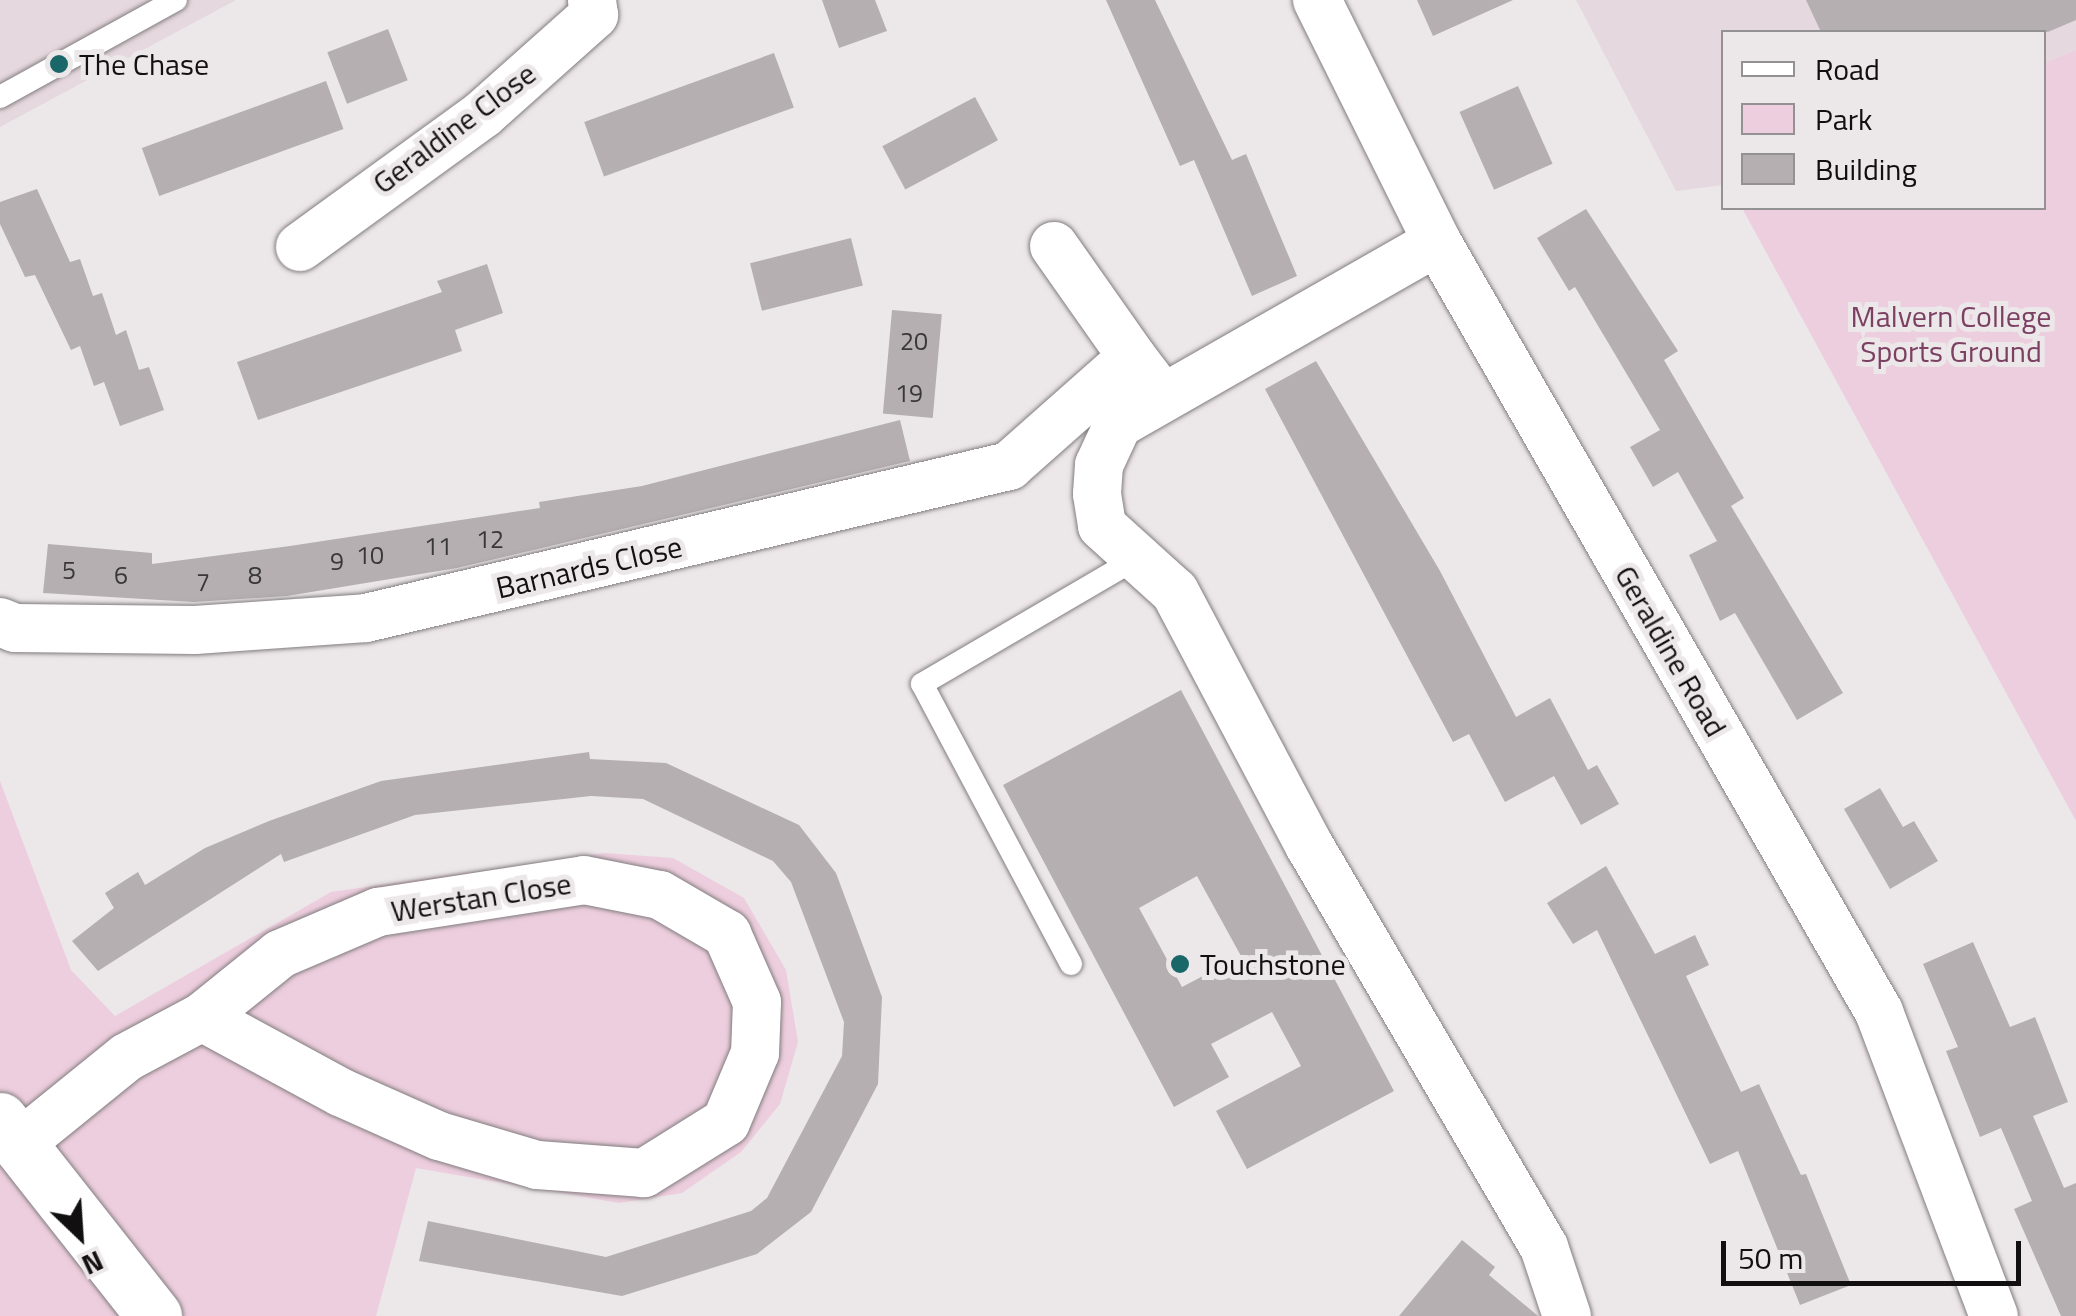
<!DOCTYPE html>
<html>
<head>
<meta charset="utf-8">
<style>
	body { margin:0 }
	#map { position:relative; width:2076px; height:1316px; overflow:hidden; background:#ece7e9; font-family:"Titillium Web",sans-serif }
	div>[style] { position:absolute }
	.built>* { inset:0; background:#e5d8de }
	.green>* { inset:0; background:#edcede }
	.building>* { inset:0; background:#b5afb2; transform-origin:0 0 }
	.roads { filter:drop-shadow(0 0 2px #827d7f) drop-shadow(0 0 2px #827d7f) }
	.lane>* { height:22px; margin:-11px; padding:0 11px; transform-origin:11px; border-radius:11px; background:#fff }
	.street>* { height:48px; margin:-24px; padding:0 24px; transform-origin:24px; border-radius:24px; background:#fff }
	.secondary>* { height:55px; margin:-27.5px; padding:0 27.5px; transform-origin:27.5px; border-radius:27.5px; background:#fff }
	.dots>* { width:28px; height:28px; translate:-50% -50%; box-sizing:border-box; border:5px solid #ece7e9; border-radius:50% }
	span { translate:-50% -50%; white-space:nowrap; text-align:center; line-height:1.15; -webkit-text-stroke:10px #ece7e9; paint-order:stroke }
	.number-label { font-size:25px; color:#3a3738 }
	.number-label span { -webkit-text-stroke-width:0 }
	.poi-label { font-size:30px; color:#110f10 }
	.left { translate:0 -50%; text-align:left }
	.street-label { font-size:30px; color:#110f10 }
	.park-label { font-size:30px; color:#7c4062 }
	.legend { position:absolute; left:1721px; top:30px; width:325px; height:180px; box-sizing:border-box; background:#ece7e9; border:2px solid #949192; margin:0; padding:12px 18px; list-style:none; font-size:30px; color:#110f10 }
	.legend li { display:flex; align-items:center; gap:20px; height:50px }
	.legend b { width:50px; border:2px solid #949192 }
	.north { position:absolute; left:30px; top:1186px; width:100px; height:100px; -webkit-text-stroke:8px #ece7e9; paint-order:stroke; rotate:155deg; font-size:28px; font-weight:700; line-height:40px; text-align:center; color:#110f10 }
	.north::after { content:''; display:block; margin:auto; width:35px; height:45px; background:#110f10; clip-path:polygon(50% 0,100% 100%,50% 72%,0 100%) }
	.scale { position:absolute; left:1721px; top:1241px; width:300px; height:45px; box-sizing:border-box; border:5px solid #110f10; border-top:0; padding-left:12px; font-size:30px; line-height:35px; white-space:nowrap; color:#110f10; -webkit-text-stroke:8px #ece7e9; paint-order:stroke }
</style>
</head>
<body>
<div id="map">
	<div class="built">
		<div style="clip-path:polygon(0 0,236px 0,0 127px)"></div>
		<div style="clip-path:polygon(1576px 0,2076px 0,2076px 50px,2044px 63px,2044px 32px,1724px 32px,1723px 185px,1676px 191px)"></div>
	</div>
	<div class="green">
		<div style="clip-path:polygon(2076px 50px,2076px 821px,1742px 208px,2044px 208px,2044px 63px)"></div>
		<div style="clip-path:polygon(0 781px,71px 970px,115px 1016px,331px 892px,605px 853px,673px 858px,744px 898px,786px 970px,798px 1042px,780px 1104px,741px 1152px,682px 1193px,619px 1203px,416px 1168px,376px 1316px,0 1316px)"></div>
	</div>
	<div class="building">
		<div style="clip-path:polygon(822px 0,875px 0,887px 31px,839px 48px)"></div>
		<div style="clip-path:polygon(1106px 0,1155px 0,1232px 160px,1246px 154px,1297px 276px,1252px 296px,1194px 160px,1180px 166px)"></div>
		<div style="clip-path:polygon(1417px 0,1513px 0,1433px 36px)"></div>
		<div style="clip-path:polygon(1806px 0,2076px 0,2076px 20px,2048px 32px,1821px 32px)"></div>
		<div style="left:388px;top:29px;width:55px;height:65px;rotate:69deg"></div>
		<div style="left:774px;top:53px;width:58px;height:202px;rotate:70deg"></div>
		<div style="left:326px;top:81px;width:51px;height:196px;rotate:70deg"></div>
		<div style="left:1518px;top:86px;width:85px;height:64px;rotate:66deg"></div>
		<div style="left:975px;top:97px;width:49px;height:105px;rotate:62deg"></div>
		<div style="clip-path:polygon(37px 189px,70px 262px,80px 259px,93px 296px,102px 293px,116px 335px,126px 330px,139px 370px,149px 367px,164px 410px,120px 426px,104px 382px,94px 386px,80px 346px,71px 350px,35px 275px,25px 277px,0 224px,0 202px)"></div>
		<div style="clip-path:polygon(1586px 209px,1678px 351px,1664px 360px,1744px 498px,1731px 506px,1843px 693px,1797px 720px,1735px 613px,1720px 621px,1689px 555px,1717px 541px,1678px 472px,1653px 487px,1630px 447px,1660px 430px,1575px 287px,1569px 291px,1537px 238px)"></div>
		<div style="left:851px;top:238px;width:49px;height:104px;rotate:76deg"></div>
		<div style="clip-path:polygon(487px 264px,503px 313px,455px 330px,462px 351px,258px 420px,237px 362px,442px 292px,437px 281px)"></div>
		<div style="left:892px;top:310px;width:50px;height:104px;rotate:5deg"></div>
		<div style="clip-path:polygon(1316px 361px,1440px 571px,1516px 717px,1550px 698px,1588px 770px,1597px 765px,1619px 804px,1581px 825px,1554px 776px,1505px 802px,1469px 734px,1453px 742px,1265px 389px)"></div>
		<div style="clip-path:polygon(900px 420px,910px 461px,457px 568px,287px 596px,194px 602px,43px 593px,48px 544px,152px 553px,152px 564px,290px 546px,540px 508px,539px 502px,642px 486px)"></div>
		<div style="clip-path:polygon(evenodd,1181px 690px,1394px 1091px,1247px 1169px,1216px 1111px,1301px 1066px,1272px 1012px,1211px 1044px,1229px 1077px,1174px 1107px,1003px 785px,1181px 690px,1197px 876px,1241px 956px,1182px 987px,1139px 908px,1197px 876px)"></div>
		<div style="clip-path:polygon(589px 752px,590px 759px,666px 763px,799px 825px,836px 873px,882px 997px,878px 1084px,811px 1212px,757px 1254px,622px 1296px,419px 1261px,428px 1221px,606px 1257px,751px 1211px,767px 1198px,842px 1056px,844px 1022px,791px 882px,773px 861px,643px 799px,591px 796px,415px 815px,284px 862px,281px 854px,98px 971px,72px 941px,114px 908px,105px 893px,138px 872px,145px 885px,205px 848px,269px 821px,381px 781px)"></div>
		<div style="clip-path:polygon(1880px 788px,1903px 827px,1914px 821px,1938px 861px,1890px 889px,1844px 809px)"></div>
		<div style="clip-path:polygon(1606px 866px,1655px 954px,1695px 935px,1709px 965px,1686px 976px,1741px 1092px,1759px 1084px,1801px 1175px,1806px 1174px,1851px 1285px,1800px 1305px,1738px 1151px,1710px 1164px,1597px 930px,1573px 944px,1547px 903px)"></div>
		<div style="clip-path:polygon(1973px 942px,2010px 1027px,2035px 1017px,2068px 1102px,2033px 1116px,2064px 1188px,2076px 1183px,2076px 1316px,2061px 1316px,2014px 1209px,2032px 1201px,2001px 1128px,1980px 1137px,1946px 1051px,1958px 1047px,1923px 964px)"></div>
		<div style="clip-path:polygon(1462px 1240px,1495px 1267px,1489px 1275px,1538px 1316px,1399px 1316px)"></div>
	</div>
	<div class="roads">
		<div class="lane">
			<div style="left:0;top:97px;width:201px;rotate:-28.9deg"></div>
			<div style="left:1071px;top:964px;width:317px;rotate:-118deg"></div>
			<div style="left:922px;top:684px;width:246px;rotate:-30.3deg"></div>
		</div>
		<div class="street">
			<div style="left:1317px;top:0;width:270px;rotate:63.6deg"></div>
			<div style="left:1437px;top:242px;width:888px;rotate:60.14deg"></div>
			<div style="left:1879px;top:1012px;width:325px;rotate:69.3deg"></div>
			<div style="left:1437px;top:242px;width:367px;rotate:150.3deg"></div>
			<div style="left:1118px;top:424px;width:45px;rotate:114.9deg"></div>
			<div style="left:1099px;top:465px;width:29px;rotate:94deg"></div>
			<div style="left:1097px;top:494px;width:32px;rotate:81deg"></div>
			<div style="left:1102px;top:526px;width:98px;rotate:42.1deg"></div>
			<div style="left:1175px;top:592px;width:286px;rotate:62.1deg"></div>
			<div style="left:1309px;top:845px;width:466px;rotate:59.7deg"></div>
			<div style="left:1544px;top:1247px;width:73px;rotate:71.6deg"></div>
			<div style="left:1054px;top:246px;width:136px;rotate:54.9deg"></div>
			<div style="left:300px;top:247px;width:226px;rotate:-36deg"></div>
			<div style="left:483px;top:114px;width:149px;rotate:-41.7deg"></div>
			<div style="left:594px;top:15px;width:15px;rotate:-98deg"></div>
			<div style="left:0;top:622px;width:16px;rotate:22deg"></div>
			<div style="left:15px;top:628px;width:180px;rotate:0.6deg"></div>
			<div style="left:195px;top:630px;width:171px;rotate:-4deg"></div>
			<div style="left:366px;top:618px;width:661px;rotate:-13.3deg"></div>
			<div style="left:1009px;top:466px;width:164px;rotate:-41.5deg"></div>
			<div style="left:1132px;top:357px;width:48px;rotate:52.7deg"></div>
			<div style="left:17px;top:1146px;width:141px;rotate:-39deg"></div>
			<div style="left:127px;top:1057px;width:85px;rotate:-28.1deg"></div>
			<div style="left:202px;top:1017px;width:100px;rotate:-38.9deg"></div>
			<div style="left:280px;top:954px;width:107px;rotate:-23.2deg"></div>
			<div style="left:378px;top:912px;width:208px;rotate:-8.8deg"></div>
			<div style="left:584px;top:880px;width:77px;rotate:11.2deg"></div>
			<div style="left:660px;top:895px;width:78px;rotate:30.2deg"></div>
			<div style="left:727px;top:934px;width:74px;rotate:66.2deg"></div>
			<div style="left:757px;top:1002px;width:51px;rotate:92.2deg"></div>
			<div style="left:755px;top:1053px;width:75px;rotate:112.8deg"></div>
			<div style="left:726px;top:1122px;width:97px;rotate:148.1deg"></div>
			<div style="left:644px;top:1173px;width:107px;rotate:-175.7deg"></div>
			<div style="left:537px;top:1165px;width:102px;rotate:-163.5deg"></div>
			<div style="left:439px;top:1136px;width:108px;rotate:-156deg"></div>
			<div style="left:340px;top:1092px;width:157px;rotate:-151.5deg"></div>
		</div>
		<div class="secondary">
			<div style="left:0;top:1120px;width:249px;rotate:51.8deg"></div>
		</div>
	</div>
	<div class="dots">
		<div style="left:59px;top:64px;background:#196769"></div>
		<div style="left:1180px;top:964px;background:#196769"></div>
	</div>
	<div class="number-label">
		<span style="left:914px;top:341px">20</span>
		<span style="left:909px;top:393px">19</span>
		<span style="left:490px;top:539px">12</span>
		<span style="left:438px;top:546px">11</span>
		<span style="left:370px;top:555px">10</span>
		<span style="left:337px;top:561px">9</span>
		<span style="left:69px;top:570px">5</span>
		<span style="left:121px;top:575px">6</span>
		<span style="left:255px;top:575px">8</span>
		<span style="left:203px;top:582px">7</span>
	</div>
	<div class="poi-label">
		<span class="left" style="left:79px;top:64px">The Chase</span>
		<span class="left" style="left:1200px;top:964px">Touchstone</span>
	</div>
	<div class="street-label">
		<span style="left:454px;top:128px;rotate:-37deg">Geraldine Close</span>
		<span style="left:589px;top:567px;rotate:-13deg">Barnards Close</span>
		<span style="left:1671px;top:651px;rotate:60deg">Geraldine Road</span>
		<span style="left:481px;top:897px;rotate:-9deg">Werstan Close</span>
	</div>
	<div class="park-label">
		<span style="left:1951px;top:333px">Malvern College<br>Sports Ground</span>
	</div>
	<ul class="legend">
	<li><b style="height:12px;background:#fff"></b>Road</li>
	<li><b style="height:28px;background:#edcede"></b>Park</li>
	<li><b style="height:28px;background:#b5afb2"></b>Building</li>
	</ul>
	<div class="north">N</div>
	<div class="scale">50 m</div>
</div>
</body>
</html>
